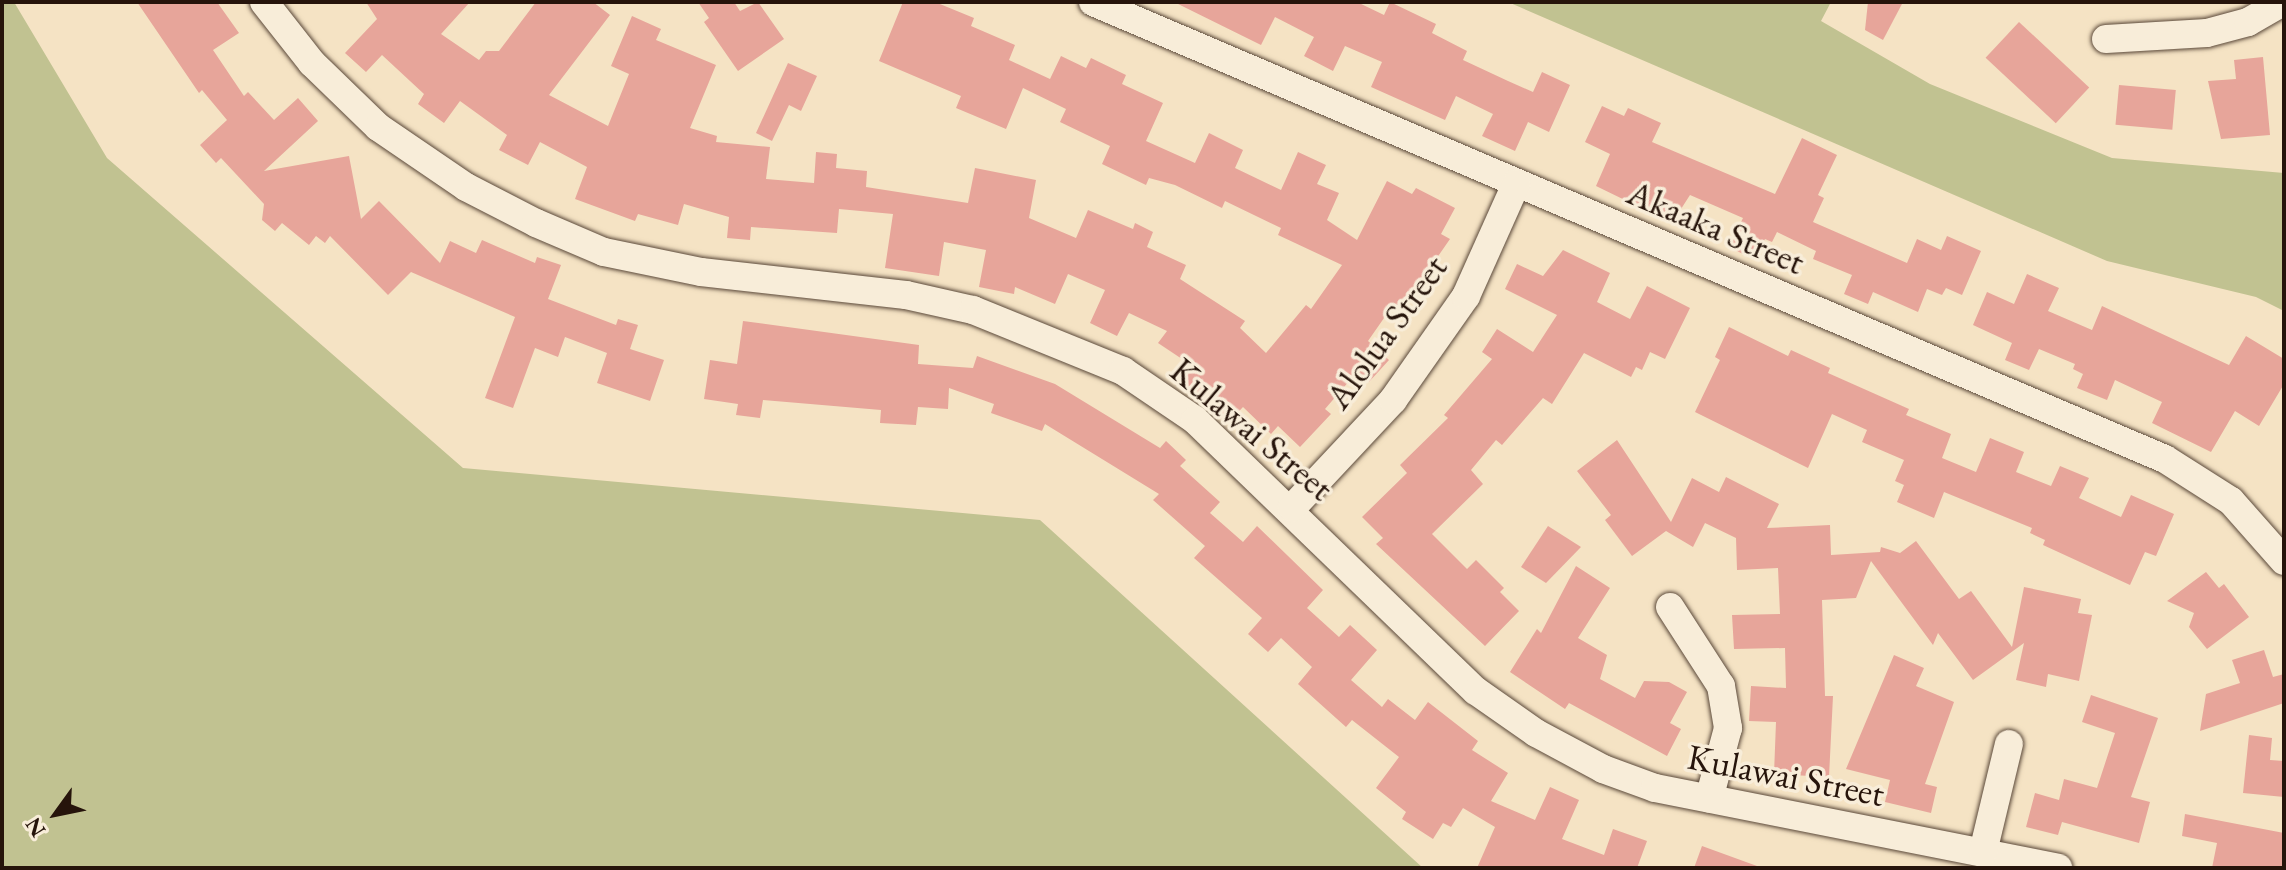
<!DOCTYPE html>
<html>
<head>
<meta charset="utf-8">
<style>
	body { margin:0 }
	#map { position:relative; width:2286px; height:870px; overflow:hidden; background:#f5e3c4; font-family:"EB Garamond",serif }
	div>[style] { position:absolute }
	.green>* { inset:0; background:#c1c291 }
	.building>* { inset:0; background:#e7a59a; transform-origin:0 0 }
	.roads { filter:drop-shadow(0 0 2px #5a4839) drop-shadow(0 0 2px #5a4839) }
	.minor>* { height:28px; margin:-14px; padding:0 14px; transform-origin:14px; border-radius:14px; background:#f8edd9 }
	span { translate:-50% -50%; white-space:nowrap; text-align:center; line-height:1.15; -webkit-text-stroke:7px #f8edd9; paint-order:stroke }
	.street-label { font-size:36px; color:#26140b }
	.frame { position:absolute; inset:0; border:4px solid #26140b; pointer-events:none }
	.north { position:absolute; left:16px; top:774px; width:80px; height:80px; -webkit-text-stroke:6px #f8edd9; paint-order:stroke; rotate:237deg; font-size:22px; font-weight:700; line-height:32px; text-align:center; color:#26140b }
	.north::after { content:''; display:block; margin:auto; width:28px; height:36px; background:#26140b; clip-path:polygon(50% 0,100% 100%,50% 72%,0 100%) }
</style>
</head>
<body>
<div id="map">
	<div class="green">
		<div style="clip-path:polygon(2px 2px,14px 2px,107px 158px,463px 468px,1040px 520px,1423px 868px,2px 868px)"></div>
		<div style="clip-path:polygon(1508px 2px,1831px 2px,1821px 21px,1930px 84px,2112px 158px,2284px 173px,2284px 311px,2256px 297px,2107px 261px)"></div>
	</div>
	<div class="building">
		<div style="clip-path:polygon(137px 2px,217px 2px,239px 33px,213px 50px,244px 96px,248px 92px,274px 120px,298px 98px,318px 121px,264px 171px,349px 156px,361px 219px,379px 201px,440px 263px,450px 241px,476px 253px,482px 240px,535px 263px,537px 257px,561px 265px,548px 299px,616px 325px,618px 319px,638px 325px,630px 349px,664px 360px,650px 401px,597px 383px,607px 353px,565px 337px,558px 357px,535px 348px,513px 408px,485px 398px,515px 317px,411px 272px,388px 295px,330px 236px,325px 243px,316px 236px,309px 245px,282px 223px,275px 231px,262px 220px,264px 204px,221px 158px,216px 163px,200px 145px,227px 120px,202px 90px,199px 93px)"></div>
		<div style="clip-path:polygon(366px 2px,470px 2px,441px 34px,479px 60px,486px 51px,499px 51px,536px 2px,593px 2px,610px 15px,549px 95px,608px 126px,629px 74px,611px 66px,632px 16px,661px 29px,656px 40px,716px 65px,690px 128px,717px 136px,716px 142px,770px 147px,766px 179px,814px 183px,816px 152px,837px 154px,836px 168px,867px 171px,866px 187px,968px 203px,975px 168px,1036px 180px,1029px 218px,1076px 238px,1088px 210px,1133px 229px,1135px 223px,1153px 232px,1147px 247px,1186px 265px,1180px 279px,1245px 321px,1240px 328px,1266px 353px,1306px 305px,1311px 309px,1342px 265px,1278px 235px,1281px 228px,1225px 201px,1222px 208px,1175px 185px,1149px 178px,1146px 185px,1102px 164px,1110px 146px,1060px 122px,1066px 109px,1023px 88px,1006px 129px,956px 108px,961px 96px,879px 61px,903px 2px,935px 2px,974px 18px,971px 26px,1015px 45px,1009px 60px,1050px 79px,1061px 56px,1086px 68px,1091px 58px,1126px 75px,1122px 84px,1163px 103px,1146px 141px,1195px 163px,1209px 133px,1243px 150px,1235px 168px,1281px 190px,1298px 152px,1326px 165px,1317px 184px,1339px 193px,1327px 220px,1357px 240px,1387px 181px,1412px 194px,1416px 188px,1455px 208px,1441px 234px,1450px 239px,1398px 314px,1391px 308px,1368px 341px,1389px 360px,1369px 382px,1357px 372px,1325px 409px,1331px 414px,1300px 447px,1278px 426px,1271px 434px,1243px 407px,1227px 424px,1179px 383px,1191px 365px,1158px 343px,1167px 331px,1129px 313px,1117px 336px,1090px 323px,1105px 290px,1068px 274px,1055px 304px,1015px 287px,1014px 294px,979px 287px,986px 250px,944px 242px,939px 276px,885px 268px,893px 214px,839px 209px,837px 233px,751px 227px,750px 240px,727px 238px,729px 217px,684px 204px,678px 225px,638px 214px,635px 221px,575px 199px,587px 167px,540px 142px,528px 165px,499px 150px,507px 135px,460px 101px,444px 123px,418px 104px,424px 94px,382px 55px,366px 72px,345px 53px,377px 19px)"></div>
		<div style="clip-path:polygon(698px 2px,734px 2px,740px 11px,758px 2px,784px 39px,738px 71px,704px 22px,709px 18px)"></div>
		<div style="clip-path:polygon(1174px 2px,1357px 2px,1384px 15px,1390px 2px,1436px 24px,1432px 33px,1467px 51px,1463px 60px,1508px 81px,1533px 92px,1542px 72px,1570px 85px,1549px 132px,1528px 122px,1515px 151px,1482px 136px,1493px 114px,1456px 96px,1445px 120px,1371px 87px,1382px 62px,1345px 46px,1333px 71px,1304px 56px,1314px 37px,1275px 17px,1261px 45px)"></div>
		<div style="clip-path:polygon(1868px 2px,1903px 2px,1883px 40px,1865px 30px)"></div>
		<div style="left:2019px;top:22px;width:96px;height:49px;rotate:43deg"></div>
		<div style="clip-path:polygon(2263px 57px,2270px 135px,2221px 139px,2208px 81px,2236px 79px,2234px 60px)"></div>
		<div style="clip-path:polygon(788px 63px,817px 76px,801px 111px,789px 105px,772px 141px,756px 133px)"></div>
		<div style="left:2119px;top:85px;width:57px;height:40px;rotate:5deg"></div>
		<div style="clip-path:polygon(1602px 106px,1624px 116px,1628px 108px,1661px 123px,1652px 142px,1775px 194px,1802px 138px,1837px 155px,1818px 195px,1824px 198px,1813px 222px,1907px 263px,1917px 239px,1941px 250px,1947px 236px,1981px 251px,1962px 295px,1946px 288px,1942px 295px,1927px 289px,1918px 312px,1873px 292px,1868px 304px,1844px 294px,1852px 275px,1813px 259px,1816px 251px,1777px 232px,1772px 242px,1765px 239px,1755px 260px,1729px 247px,1743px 218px,1690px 195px,1672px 223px,1596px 186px,1610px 154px,1585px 142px)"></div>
		<div style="clip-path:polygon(1563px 250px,1610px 273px,1597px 302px,1630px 319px,1647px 286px,1690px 308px,1665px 359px,1650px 352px,1642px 370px,1636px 367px,1631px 377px,1584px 353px,1552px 404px,1543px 398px,1502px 445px,1496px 440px,1471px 470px,1483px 484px,1432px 534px,1467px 569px,1476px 560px,1504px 588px,1500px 592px,1519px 611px,1485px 646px,1376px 544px,1383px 538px,1362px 517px,1407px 473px,1400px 465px,1448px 418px,1444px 415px,1492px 359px,1482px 352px,1497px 329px,1533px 352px,1557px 315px,1505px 289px,1517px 264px,1543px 276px)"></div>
		<div style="clip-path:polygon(2027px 274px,2059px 288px,2048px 311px,2092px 330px,2102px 306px,2229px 365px,2246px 336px,2284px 359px,2284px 384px,2259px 426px,2235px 411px,2211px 452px,2152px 423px,2162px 402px,2115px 380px,2107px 400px,2077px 388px,2083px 374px,2073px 369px,2075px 364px,2039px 349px,2029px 370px,2005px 360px,2012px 343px,1973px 325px,1987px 292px,2014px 304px)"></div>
		<div style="clip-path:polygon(743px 321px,919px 345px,918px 364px,973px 368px,977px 356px,1055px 384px,1160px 448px,1166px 441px,1186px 460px,1180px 466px,1220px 502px,1210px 513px,1243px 542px,1257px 526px,1323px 590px,1307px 608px,1339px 637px,1350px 625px,1377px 650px,1351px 680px,1382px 707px,1388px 699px,1415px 720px,1428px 702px,1478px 741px,1472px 750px,1508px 773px,1491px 801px,1535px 820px,1550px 787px,1579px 800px,1562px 839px,1604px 855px,1613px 829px,1647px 841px,1637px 868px,1477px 868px,1495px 827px,1463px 808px,1451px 827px,1443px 823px,1433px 839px,1402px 819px,1406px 812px,1376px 788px,1399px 757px,1352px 720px,1346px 727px,1298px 684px,1312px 667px,1281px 638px,1268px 652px,1248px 634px,1262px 618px,1194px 558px,1205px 546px,1153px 500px,1159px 494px,1045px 424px,1042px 431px,991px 413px,994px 404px,949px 388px,948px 409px,918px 407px,916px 425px,880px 423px,881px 410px,763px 400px,760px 418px,736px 415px,738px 404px,704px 399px,710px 360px,737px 364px)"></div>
		<div style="clip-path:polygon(1729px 327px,1788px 356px,1791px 350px,1830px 368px,1828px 373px,1909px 409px,1906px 415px,1951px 434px,1942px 458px,1976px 472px,1990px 438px,2024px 452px,2016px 472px,2051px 486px,2060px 466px,2089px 478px,2079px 498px,2121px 517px,2131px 495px,2174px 514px,2156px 556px,2145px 552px,2130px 585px,2043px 545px,2045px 540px,2030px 533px,2032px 528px,1944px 492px,1934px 518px,1897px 502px,1904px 485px,1895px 481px,1904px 460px,1862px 442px,1867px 430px,1832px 414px,1808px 468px,1695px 412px,1720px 360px,1715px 357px)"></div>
		<div style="clip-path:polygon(1617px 440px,1671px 522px,1692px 478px,1719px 492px,1726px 477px,1779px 504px,1767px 528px,1830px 525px,1831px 555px,1880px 552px,1881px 547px,1900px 553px,1916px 541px,1959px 599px,1971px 591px,2012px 647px,2024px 587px,2081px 599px,2078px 613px,2092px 615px,2079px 681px,2048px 674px,2046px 687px,2016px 680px,2024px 643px,1973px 680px,1938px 633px,1933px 645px,1871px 561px,1856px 598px,1822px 600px,1825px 696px,1833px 696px,1829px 777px,1774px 774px,1776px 722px,1749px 721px,1751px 686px,1786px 688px,1785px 648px,1734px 649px,1732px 615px,1780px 614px,1778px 568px,1737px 570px,1736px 538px,1705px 523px,1693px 547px,1666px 531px,1632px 556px,1605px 520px,1611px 515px,1577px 471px)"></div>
		<div style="clip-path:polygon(1548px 526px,1581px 547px,1546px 583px,1521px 567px)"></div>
		<div style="clip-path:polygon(1576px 566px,1610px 588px,1578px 638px,1607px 655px,1600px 679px,1635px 698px,1644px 681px,1669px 682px,1687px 692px,1670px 723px,1681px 729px,1667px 756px,1569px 703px,1565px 709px,1510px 672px,1537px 629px,1541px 633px)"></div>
		<div style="clip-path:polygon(2206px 572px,2219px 588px,2224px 584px,2249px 617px,2207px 649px,2189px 627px,2194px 613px,2167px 601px)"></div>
		<div style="clip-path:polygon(2264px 650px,2273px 677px,2284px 674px,2284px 703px,2200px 731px,2206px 694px,2240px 683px,2232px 660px)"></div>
		<div style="clip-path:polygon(1894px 655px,1924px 668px,1916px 686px,1954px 702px,1925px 784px,1937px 787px,1931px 813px,1885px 802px,1890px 780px,1846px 769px)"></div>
		<div style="clip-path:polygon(2091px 695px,2158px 718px,2131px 797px,2150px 802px,2139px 843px,2062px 822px,2058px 835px,2026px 827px,2035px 793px,2059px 800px,2064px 779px,2097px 788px,2115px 733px,2082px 722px)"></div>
		<div style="clip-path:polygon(2249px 735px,2272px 738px,2270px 760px,2284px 761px,2284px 797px,2243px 793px)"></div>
		<div style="clip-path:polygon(2185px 814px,2284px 833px,2284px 868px,2212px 868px,2217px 843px,2182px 836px)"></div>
		<div style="clip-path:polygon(1702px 846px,1757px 866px,1757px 868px,1694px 868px)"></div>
	</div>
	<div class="roads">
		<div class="minor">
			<div style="left:264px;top:2px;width:78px;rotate:51.8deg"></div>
			<div style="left:312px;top:63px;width:92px;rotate:44.1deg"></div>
			<div style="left:378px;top:127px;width:107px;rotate:34.3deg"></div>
			<div style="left:466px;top:187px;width:79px;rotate:27.2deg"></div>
			<div style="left:536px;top:223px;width:74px;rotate:23.1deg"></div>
			<div style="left:604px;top:252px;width:99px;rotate:11.7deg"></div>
			<div style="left:701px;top:272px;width:206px;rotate:6.4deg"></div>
			<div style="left:906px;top:295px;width:69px;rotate:12.6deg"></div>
			<div style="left:973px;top:310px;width:162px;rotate:22.1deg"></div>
			<div style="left:1123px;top:371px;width:87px;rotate:34.2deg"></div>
			<div style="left:1195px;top:420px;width:390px;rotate:44deg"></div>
			<div style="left:1476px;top:691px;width:73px;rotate:35deg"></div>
			<div style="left:1536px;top:733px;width:76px;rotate:28.2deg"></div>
			<div style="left:1603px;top:769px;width:55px;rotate:20.1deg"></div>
			<div style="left:1655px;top:788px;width:411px;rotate:11.2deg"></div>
			<div style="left:1093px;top:2px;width:1165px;rotate:23.09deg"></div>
			<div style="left:2165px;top:459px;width:78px;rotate:32.5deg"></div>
			<div style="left:2231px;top:501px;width:80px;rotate:48.5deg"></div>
			<div style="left:2106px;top:39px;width:101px;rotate:-3.4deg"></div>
			<div style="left:2207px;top:33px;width:42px;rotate:-15deg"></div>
			<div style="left:2248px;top:22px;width:40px;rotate:-29.7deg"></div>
			<div style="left:1292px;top:508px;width:148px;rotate:-46.9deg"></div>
			<div style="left:1393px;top:400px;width:127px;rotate:-54.9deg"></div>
			<div style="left:1466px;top:296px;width:123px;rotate:-65.9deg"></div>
			<div style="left:1670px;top:607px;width:94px;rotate:57.2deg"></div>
			<div style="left:1721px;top:686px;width:43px;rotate:80.5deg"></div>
			<div style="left:1728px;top:728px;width:73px;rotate:105deg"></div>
			<div style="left:1983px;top:852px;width:111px;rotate:-76.5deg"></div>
		</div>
	</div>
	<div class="street-label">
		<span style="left:1716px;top:227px;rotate:23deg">Akaaka Street</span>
		<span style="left:1386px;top:332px;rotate:-54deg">Alolua Street</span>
		<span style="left:1252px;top:429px;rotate:40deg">Kulawai Street</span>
		<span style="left:1786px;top:775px;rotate:11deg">Kulawai Street</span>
	</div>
	<div class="frame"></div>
	<div class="north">N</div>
</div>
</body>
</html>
